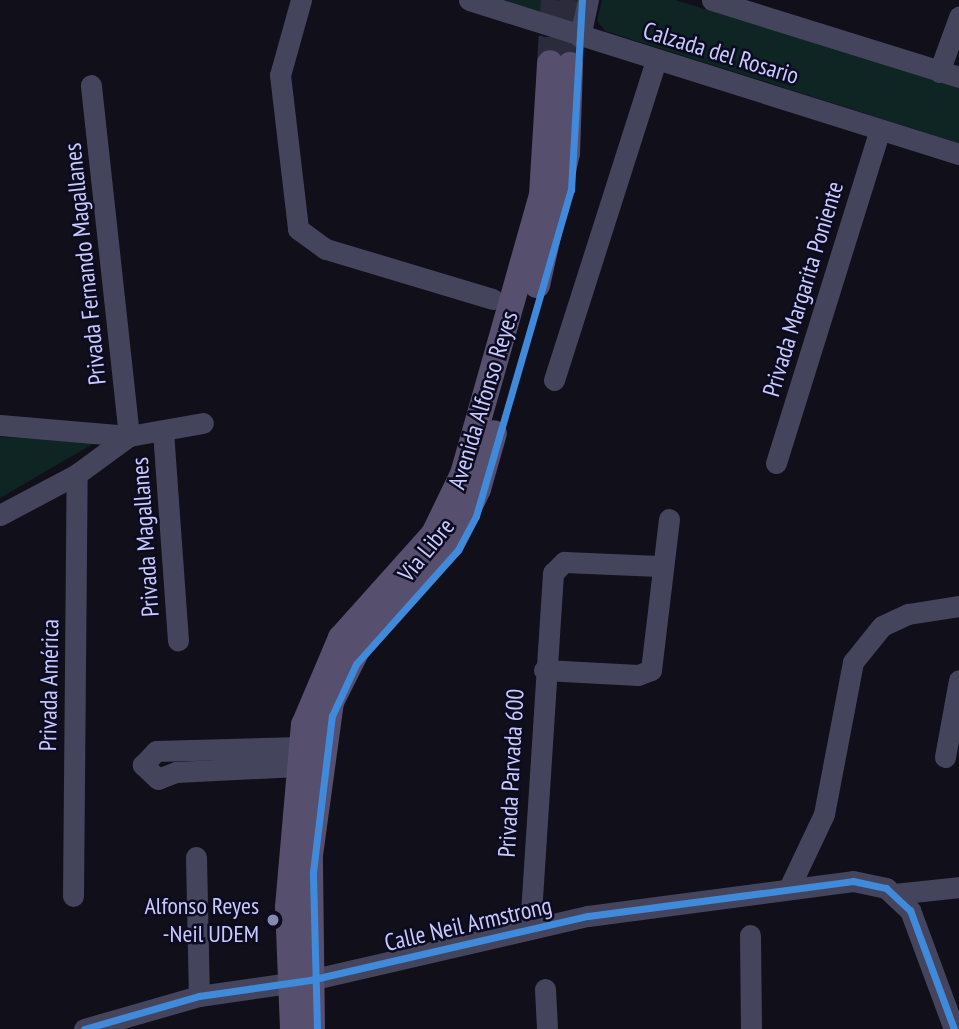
<!DOCTYPE html>
<html>
<head>
<meta charset="utf-8">
<style>
	body { margin:0 }
	#map { position:relative; width:959px; height:1029px; overflow:hidden; background:#100f1a; font-family:"PT Sans Narrow",sans-serif }
	div>[style] { position:absolute }
	.green>* { inset:0; background:#0e2524 }
	.major-tunnel>* { height:26px; margin-top:-13px; transform-origin:0; background:repeating-linear-gradient(90deg,#2c2b3c 0 26px,transparent 0 39px) }
	.minor>* { height:21px; margin:-10.5px; padding:0 10.5px; transform-origin:10.5px; border-radius:10.5px; background:#44455c }
	.major>* { height:26px; margin:-13px; padding:0 13px; transform-origin:13px; border-radius:13px; background:#574f6e }
	.cycleway>* { height:7px; margin:-3.5px; padding:0 3.5px; transform-origin:3.5px; border-radius:3.5px; background:#408adc }
	.dots>* { width:19px; height:19px; translate:-50% -50%; box-sizing:border-box; border:4px solid #0c0b1f; border-radius:50% }
	span { translate:-50% -50%; white-space:nowrap; text-align:center; line-height:1.15; -webkit-text-stroke:5px #0c0b1f; paint-order:stroke }
	.street-label { font-size:24px; color:#c9caff }
	.poi-label { font-size:24px; color:#c9caff }
	.right { translate:-100% -50%; text-align:right }
</style>
</head>
<body>
<div id="map">
	<div class="green">
		<div style="clip-path:polygon(495px 0,575px 0,559px 16px)"></div>
		<div style="clip-path:polygon(602px 0,675px 0,959px 85px,959px 143px,605px 31px,597px 21px)"></div>
		<div style="clip-path:polygon(0 437px,98px 441px,0 498px)"></div>
	</div>
	<div class="major-tunnel">
		<div style="left:550px;top:63px;width:63px;rotate:-86.4deg"></div>
		<div style="left:570px;top:65px;width:65px;rotate:-86.5deg"></div>
	</div>
	<div class="minor">
		<div style="left:301px;top:0;width:78px;rotate:105.6deg"></div>
		<div style="left:280px;top:75px;width:155px;rotate:83.3deg"></div>
		<div style="left:298px;top:229px;width:34px;rotate:36deg"></div>
		<div style="left:326px;top:249px;width:174px;rotate:16.7deg"></div>
		<div style="left:469px;top:0;width:514px;rotate:17.45deg"></div>
		<div style="left:712px;top:0;width:259px;rotate:17.3deg"></div>
		<div style="left:580px;top:37px;width:38px;rotate:-78deg"></div>
		<div style="left:939px;top:72px;width:59px;rotate:-70deg"></div>
		<div style="left:554px;top:380px;width:335px;rotate:-72.3deg"></div>
		<div style="left:0;top:425px;width:129px;rotate:4.9deg"></div>
		<div style="left:129px;top:436px;width:353px;rotate:-96.2deg"></div>
		<div style="left:163px;top:431px;width:210px;rotate:85.9deg"></div>
		<div style="left:776px;top:463px;width:349px;rotate:-72.7deg"></div>
		<div style="left:0;top:515px;width:87px;rotate:-28deg"></div>
		<div style="left:77px;top:474px;width:64px;rotate:-36.2deg"></div>
		<div style="left:129px;top:436px;width:75px;rotate:-10deg"></div>
		<div style="left:544px;top:670px;width:94px;rotate:3deg"></div>
		<div style="left:638px;top:675px;width:14px;rotate:-21deg"></div>
		<div style="left:651px;top:670px;width:152px;rotate:-83.2deg"></div>
		<div style="left:945px;top:757px;width:78px;rotate:-79.7deg"></div>
		<div style="left:298px;top:766px;width:122px;rotate:177.2deg"></div>
		<div style="left:176px;top:772px;width:19px;rotate:159deg"></div>
		<div style="left:158px;top:779px;width:21px;rotate:-137deg"></div>
		<div style="left:143px;top:765px;width:19px;rotate:-47deg"></div>
		<div style="left:156px;top:751px;width:145px;rotate:-1.6deg"></div>
		<div style="left:196px;top:857px;width:139px;rotate:88.8deg"></div>
		<div style="left:790px;top:886px;width:80px;rotate:-64.7deg"></div>
		<div style="left:824px;top:814px;width:155px;rotate:-79.2deg"></div>
		<div style="left:853px;top:662px;width:46px;rotate:-51.1deg"></div>
		<div style="left:882px;top:626px;width:29px;rotate:-25deg"></div>
		<div style="left:908px;top:614px;width:52px;rotate:-8.9deg"></div>
		<div style="left:894px;top:894px;width:65px;rotate:-6.1deg"></div>
		<div style="left:73px;top:896px;width:422px;rotate:-89.5deg"></div>
		<div style="left:530px;top:929px;width:357px;rotate:-86.3deg"></div>
		<div style="left:553px;top:573px;width:16px;rotate:-45deg"></div>
		<div style="left:564px;top:562px;width:95px;rotate:2.4deg"></div>
		<div style="left:750px;top:935px;width:94px;rotate:89.4deg"></div>
		<div style="left:545px;top:989px;width:40px;rotate:87.1deg"></div>
		<div style="left:84px;top:1029px;width:120px;rotate:-16deg"></div>
		<div style="left:199px;top:996px;width:112px;rotate:-8.2deg"></div>
		<div style="left:310px;top:980px;width:285px;rotate:-13deg"></div>
		<div style="left:588px;top:916px;width:267px;rotate:-7.5deg"></div>
		<div style="left:853px;top:881px;width:34px;rotate:12deg"></div>
		<div style="left:886px;top:888px;width:33px;rotate:43deg"></div>
		<div style="left:910px;top:910px;width:127px;rotate:69.7deg"></div>
	</div>
	<div class="major">
		<div style="left:537px;top:285px;width:135px;rotate:-77.2deg"></div>
		<div style="left:567px;top:153px;width:88px;rotate:-88deg"></div>
		<div style="left:293px;top:1029px;width:122px;rotate:-92.3deg"></div>
		<div style="left:288px;top:907px;width:183px;rotate:-85deg"></div>
		<div style="left:304px;top:725px;width:95px;rotate:-67deg"></div>
		<div style="left:341px;top:638px;width:140px;rotate:-48.2deg"></div>
		<div style="left:434px;top:534px;width:67px;rotate:-64.2deg"></div>
		<div style="left:463px;top:474px;width:290px;rotate:-74.2deg"></div>
		<div style="left:542px;top:195px;width:132px;rotate:-86.5deg"></div>
		<div style="left:312px;top:1029px;width:174px;rotate:-90.7deg"></div>
		<div style="left:310px;top:855px;width:154px;rotate:-82.2deg"></div>
		<div style="left:331px;top:702px;width:58px;rotate:-63.4deg"></div>
		<div style="left:357px;top:650px;width:141px;rotate:-48.2deg"></div>
		<div style="left:451px;top:545px;width:62px;rotate:-64.3deg"></div>
		<div style="left:478px;top:489px;width:58px;rotate:-74.1deg"></div>
	</div>
	<div class="cycleway">
		<div style="left:84px;top:1029px;width:120px;rotate:-16deg"></div>
		<div style="left:199px;top:996px;width:112px;rotate:-8.2deg"></div>
		<div style="left:310px;top:980px;width:285px;rotate:-13deg"></div>
		<div style="left:588px;top:916px;width:267px;rotate:-7.5deg"></div>
		<div style="left:853px;top:881px;width:34px;rotate:12deg"></div>
		<div style="left:886px;top:888px;width:33px;rotate:43deg"></div>
		<div style="left:910px;top:910px;width:127px;rotate:69.7deg"></div>
		<div style="left:317px;top:1029px;width:157px;rotate:-91.5deg"></div>
		<div style="left:313px;top:872px;width:157px;rotate:-83.1deg"></div>
		<div style="left:332px;top:716px;width:57px;rotate:-65.2deg"></div>
		<div style="left:356px;top:664px;width:153px;rotate:-48.2deg"></div>
		<div style="left:458px;top:550px;width:38px;rotate:-62deg"></div>
		<div style="left:476px;top:516px;width:340px;rotate:-73.8deg"></div>
		<div style="left:571px;top:190px;width:190px;rotate:-86.7deg"></div>
	</div>
	<div class="dots">
		<div style="left:273px;top:920px;background:#8889af"></div>
	</div>
	<div class="street-label">
		<span style="left:721px;top:53px;rotate:17deg">Calzada del Rosario</span>
		<span style="left:85px;top:264px;rotate:-96deg">Privada Fernando Magallanes</span>
		<span style="left:803px;top:289px;rotate:-73deg">Privada Margarita Poniente</span>
		<span style="left:483px;top:400px;rotate:-73deg">Avenida Alfonso Reyes</span>
		<span style="left:145px;top:537px;rotate:-94deg">Privada Magallanes</span>
		<span style="left:426px;top:550px;rotate:-51deg">Via Libre</span>
		<span style="left:49px;top:685px;rotate:-89deg">Privada América</span>
		<span style="left:511px;top:773px;rotate:-87deg">Privada Parvada 600</span>
		<span style="left:468px;top:924px;rotate:-13deg">Calle Neil Armstrong</span>
	</div>
	<div class="poi-label">
		<span class="right" style="left:259px;top:920px">Alfonso Reyes<br>-Neil UDEM</span>
	</div>
</div>
</body>
</html>
